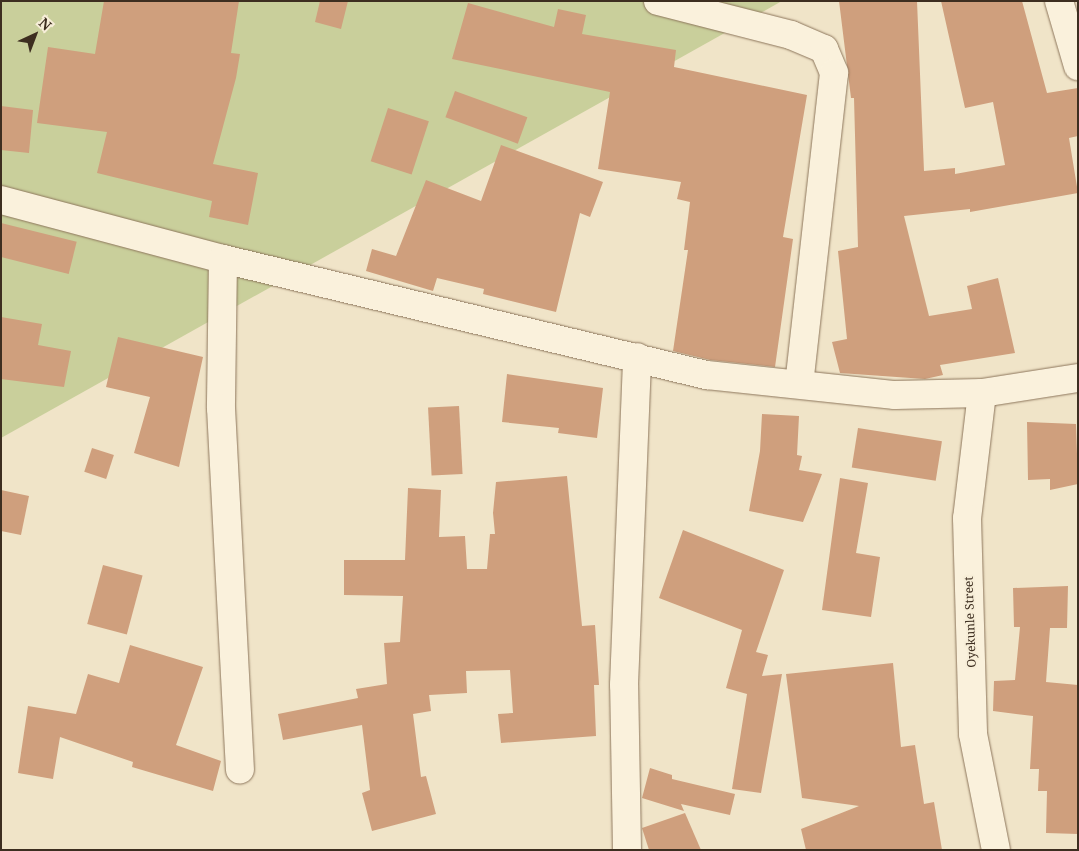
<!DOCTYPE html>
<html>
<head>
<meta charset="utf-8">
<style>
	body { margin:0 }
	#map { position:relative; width:1079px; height:851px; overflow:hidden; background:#f0e4c8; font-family:"Noto Serif",serif }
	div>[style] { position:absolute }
	.green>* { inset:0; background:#c9cf9b }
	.building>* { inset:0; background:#cf9f7d; transform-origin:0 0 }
	.roads { filter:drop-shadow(0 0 1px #8d765c) drop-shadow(0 0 1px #8d765c) }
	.street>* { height:28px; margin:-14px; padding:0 14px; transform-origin:14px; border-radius:14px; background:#faf1dc }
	span { translate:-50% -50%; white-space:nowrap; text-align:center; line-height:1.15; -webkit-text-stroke:4px #f7eed8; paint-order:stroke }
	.street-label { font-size:12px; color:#3d2e20 }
	.frame { position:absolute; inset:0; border:2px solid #3d2e20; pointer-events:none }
	.north { position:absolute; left:10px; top:10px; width:50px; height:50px; -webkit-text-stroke:4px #f7eed8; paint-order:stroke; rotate:43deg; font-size:14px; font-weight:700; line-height:20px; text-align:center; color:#3d2e20 }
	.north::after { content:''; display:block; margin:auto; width:18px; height:22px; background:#3d2e20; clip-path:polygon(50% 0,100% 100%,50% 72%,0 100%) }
</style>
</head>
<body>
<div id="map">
	<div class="green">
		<div style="clip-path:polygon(1px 1px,782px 1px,1px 438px)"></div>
	</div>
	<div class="building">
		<div style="clip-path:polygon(104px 1px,239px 1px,231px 53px,240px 54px,236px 78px,213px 164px,258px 173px,248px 225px,209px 217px,212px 201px,97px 173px,107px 132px,37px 123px,48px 47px,95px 54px)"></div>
		<div style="clip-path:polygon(320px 1px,348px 1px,341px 29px,315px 22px)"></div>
		<div style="clip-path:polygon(839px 1px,917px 1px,924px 171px,955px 168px,955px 174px,1005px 165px,993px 102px,965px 108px,941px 1px,1022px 1px,1047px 93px,1078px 88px,1078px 136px,1069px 138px,1078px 193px,970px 212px,970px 209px,904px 216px,929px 316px,972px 309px,967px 286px,998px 278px,1015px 353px,940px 365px,943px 375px,925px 379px,840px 373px,832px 342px,847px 339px,838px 251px,858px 247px,854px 98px,851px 98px)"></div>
		<div style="clip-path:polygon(468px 3px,554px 27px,558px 9px,586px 15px,582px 34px,676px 50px,674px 67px,807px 95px,783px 237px,793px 239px,775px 367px,710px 360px,673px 351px,688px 250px,684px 250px,690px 202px,677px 199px,681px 182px,598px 169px,610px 92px,452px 59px)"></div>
		<div style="left:455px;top:91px;width:77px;height:28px;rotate:20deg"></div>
		<div style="clip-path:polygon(1px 106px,33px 110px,29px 153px,1px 150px)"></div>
		<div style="left:388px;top:108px;width:43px;height:56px;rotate:18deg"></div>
		<div style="clip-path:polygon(501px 145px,603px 182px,590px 217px,580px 213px,556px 312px,483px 294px,484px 289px,437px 278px,433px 291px,366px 271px,372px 249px,396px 256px,426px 180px,481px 201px)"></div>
		<div style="left:1px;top:223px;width:78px;height:33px;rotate:14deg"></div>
		<div style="clip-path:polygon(1px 317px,42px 324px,38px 345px,71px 351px,64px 387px,1px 379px)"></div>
		<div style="clip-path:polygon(118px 337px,203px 357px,179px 467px,134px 453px,150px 397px,106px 387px)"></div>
		<div style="clip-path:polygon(507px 374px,603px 388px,597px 438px,558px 433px,559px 428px,502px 422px)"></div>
		<div style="left:459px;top:406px;width:68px;height:31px;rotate:87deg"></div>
		<div style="clip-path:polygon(762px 414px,799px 416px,797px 455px,802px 456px,799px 470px,822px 474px,803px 522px,749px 511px,760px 451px)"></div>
		<div style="clip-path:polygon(1027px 422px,1076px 424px,1078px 484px,1050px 490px,1050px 479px,1028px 480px)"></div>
		<div style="left:858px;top:428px;width:85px;height:40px;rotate:9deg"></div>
		<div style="left:92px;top:448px;width:23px;height:25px;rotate:18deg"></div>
		<div style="clip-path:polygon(567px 476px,582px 626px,595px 625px,599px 685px,594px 685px,596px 736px,501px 743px,498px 714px,513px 713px,510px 670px,466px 671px,467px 693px,429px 695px,431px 711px,413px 714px,421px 777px,426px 776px,436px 814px,372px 831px,362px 793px,370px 790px,362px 725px,283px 740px,278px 714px,358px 698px,356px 689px,387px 684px,384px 643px,400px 642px,403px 596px,344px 595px,344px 560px,405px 560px,408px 488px,441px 490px,439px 537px,465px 536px,467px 569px,487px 569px,490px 534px,495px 534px,493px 513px,496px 482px)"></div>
		<div style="clip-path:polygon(840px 478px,868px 483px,856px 553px,880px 557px,871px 617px,822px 610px)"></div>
		<div style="clip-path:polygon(1px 490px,29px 496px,21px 535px,1px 531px)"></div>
		<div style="clip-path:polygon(683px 530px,784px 570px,756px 652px,768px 655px,762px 676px,782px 674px,761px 793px,732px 789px,747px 694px,726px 688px,742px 630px,659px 598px)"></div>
		<div style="left:103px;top:565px;width:41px;height:61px;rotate:15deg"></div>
		<div style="clip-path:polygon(1068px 586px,1067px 628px,1050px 628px,1046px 682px,1078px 685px,1078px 834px,1046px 833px,1047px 791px,1038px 791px,1039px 769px,1030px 769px,1033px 716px,993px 711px,994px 681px,1015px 680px,1020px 627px,1014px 627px,1013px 588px)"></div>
		<div style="clip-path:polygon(130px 645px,203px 667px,176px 745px,221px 761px,213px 791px,132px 767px,133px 762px,60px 737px,53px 779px,18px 773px,28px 706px,76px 714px,88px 674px,119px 683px)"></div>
		<div style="clip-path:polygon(893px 663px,901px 747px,915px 745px,924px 804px,934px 802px,942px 850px,806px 850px,801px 829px,859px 806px,802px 798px,786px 674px)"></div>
		<div style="clip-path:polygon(650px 768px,672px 775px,672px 779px,735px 794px,730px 815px,681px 804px,684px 811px,642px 798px)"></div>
		<div style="clip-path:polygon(685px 813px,701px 850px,649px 850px,642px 828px)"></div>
	</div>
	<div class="roads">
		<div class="street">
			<div style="left:658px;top:1px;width:137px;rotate:14.3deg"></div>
			<div style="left:791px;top:35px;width:36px;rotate:23deg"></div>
			<div style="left:824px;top:49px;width:26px;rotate:67deg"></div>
			<div style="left:834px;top:73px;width:312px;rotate:96.4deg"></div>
			<div style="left:1059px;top:1px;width:68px;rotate:73.7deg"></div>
			<div style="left:1px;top:200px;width:230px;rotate:14.9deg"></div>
			<div style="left:223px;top:259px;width:498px;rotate:13.5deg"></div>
			<div style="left:707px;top:375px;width:189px;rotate:6.1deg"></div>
			<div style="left:895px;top:395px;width:87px;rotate:-1.3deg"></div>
			<div style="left:982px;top:393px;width:97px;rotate:-8.9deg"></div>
			<div style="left:223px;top:259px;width:149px;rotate:90.8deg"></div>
			<div style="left:221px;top:408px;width:362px;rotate:87deg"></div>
			<div style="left:982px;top:393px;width:126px;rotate:96.8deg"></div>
			<div style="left:967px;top:518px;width:216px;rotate:88.4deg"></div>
			<div style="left:973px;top:734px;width:118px;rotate:78.8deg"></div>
			<div style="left:627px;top:850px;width:165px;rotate:-91deg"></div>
			<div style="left:624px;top:685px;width:328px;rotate:-87.7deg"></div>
		</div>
	</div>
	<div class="street-label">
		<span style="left:970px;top:622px;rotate:-92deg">Oyekunle Street</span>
	</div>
	<div class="frame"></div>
	<div class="north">N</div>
</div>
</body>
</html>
